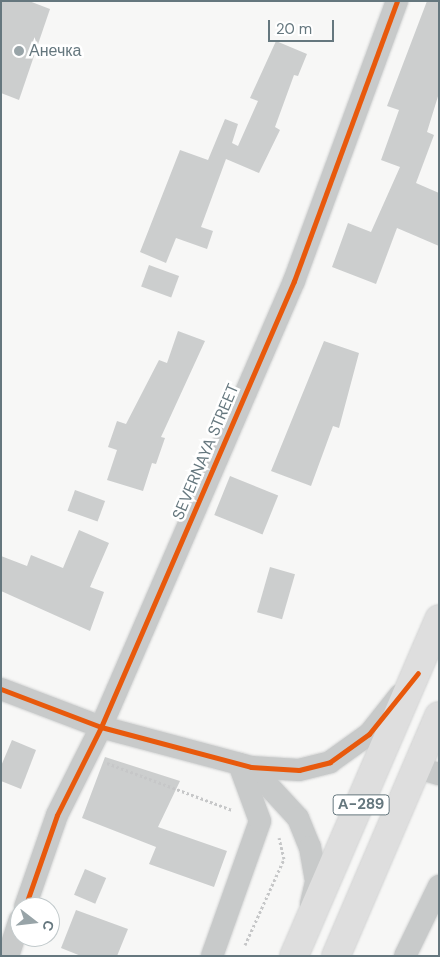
<!DOCTYPE html>
<html>
<head>
<meta charset="utf-8">
<style>
	body { margin:0 }
	#map { position:relative; width:440px; height:957px; overflow:hidden; background:#f7f7f6; font-family:"DM Sans",sans-serif }
	div>[style] { position:absolute }
	.building>* { inset:0; background:#cccece; transform-origin:0 0 }
	.path>* { height:3px; margin-top:-1.5px; transform-origin:0; background:repeating-linear-gradient(90deg,#c6c7c8 0 2.5px,transparent 0 5px) }
	.roads { filter:drop-shadow(0 0 1px #d2d3d3) drop-shadow(0 0 1px #d2d3d3) }
	.minor>* { height:22px; margin:-11px; padding:0 11px; transform-origin:11px; border-radius:11px; background:#c8caca }
	.highway>* { height:28px; margin:-14px; padding:0 14px; transform-origin:14px; border-radius:14px; background:#dedede }
	.cycleway>* { height:5px; margin:-2.5px; padding:0 2.5px; transform-origin:2.5px; border-radius:2.5px; background:#e8590c }
	.dots>* { width:14px; height:14px; translate:-50% -50%; box-sizing:border-box; border:2px solid #fff; border-radius:50% }
	span { translate:-50% -50%; white-space:nowrap; text-align:center; line-height:1.15; -webkit-text-stroke:5px #fff; paint-order:stroke }
	.shield-label span { padding:1px 4px; background:#fff; border:1px solid; border-radius:4px; -webkit-text-stroke-width:0 }
	.shield-label { font-size:15px; color:#65777e; font-weight:700 }
	.poi-label { font-size:16px; color:#65777e }
	.left { translate:0 -50%; text-align:left }
	.street-label { font-size:16px; color:#65777e }
	.frame { position:absolute; inset:0; border:2px solid #65777e; pointer-events:none }
	.north { position:absolute; left:10px; top:897px; width:50px; height:50px; box-sizing:border-box; background:#fff; border:1px solid #c1c9cb; border-radius:50%; rotate:106deg; font-size:14px; font-weight:700; line-height:20px; text-align:center; color:#65777e }
	.north::after { content:''; display:block; margin:auto; width:18px; height:22px; background:#98a4a8; clip-path:polygon(50% 0,100% 100%,50% 72%,0 100%) }
	.scale { position:absolute; left:268px; top:20px; width:66px; height:22px; box-sizing:border-box; border:2px solid #65777e; border-top:0; padding-left:6px; font-size:15px; line-height:18px; white-space:nowrap; color:#65777e; -webkit-text-stroke:4px #fff; paint-order:stroke }
</style>
</head>
<body>
<div id="map">
	<div class="building">
		<div style="clip-path:polygon(1px 1px,29px 1px,50px 9px,19px 100px,1px 93px)"></div>
		<div style="clip-path:polygon(427px 1px,439px 1px,439px 93px,427px 132px,434px 135px,416px 183px,439px 193px,439px 246px,397px 228px,376px 284px,332px 267px,348px 223px,371px 232px,400px 167px,381px 160px,399px 110px,387px 106px)"></div>
		<div style="clip-path:polygon(276px 41px,307px 54px,298px 76px,294px 75px,275px 127px,280px 130px,259px 173px,226px 159px,201px 227px,213px 231px,207px 249px,176px 238px,166px 263px,140px 252px,180px 150px,208px 160px,225px 119px,238px 124px,232px 143px,238px 146px,258px 101px,250px 98px)"></div>
		<div style="left:149px;top:265px;width:32px;height:23px;rotate:20deg"></div>
		<div style="clip-path:polygon(178px 331px,205px 341px,161px 437px,165px 438px,156px 464px,152px 463px,143px 491px,107px 480px,117px 450px,108px 447px,117px 421px,126px 424px,159px 360px,167px 363px)"></div>
		<div style="clip-path:polygon(324px 341px,359px 353px,339px 428px,333px 426px,311px 486px,271px 471px)"></div>
		<div style="left:230px;top:476px;width:52px;height:42px;rotate:22deg"></div>
		<div style="left:75px;top:490px;width:32px;height:22px;rotate:20deg"></div>
		<div style="clip-path:polygon(79px 530px,109px 543px,90px 587px,104px 592px,90px 631px,1px 591px,1px 556px,27px 566px,31px 555px,63px 568px)"></div>
		<div style="left:270px;top:567px;width:26px;height:47px;rotate:16deg"></div>
		<div style="clip-path:polygon(12px 740px,36px 750px,21px 789px,1px 781px,1px 766px)"></div>
		<div style="clip-path:polygon(105px 757px,180px 781px,158px 827px,227px 851px,214px 887px,149px 864px,156px 847px,82px 818px)"></div>
		<div style="left:85px;top:869px;width:23px;height:28px;rotate:23deg"></div>
		<div style="clip-path:polygon(76px 910px,128px 929px,117px 956px,81px 956px,61px 948px)"></div>
	</div>
	<div class="path">
		<div style="left:107px;top:763px;width:134px;rotate:20.6deg"></div>
		<div style="left:245px;top:945px;width:94px;rotate:-65.6deg"></div>
		<div style="left:284px;top:859px;width:22px;rotate:-103deg"></div>
	</div>
	<div class="roads">
		<div class="minor">
			<div style="left:1px;top:689px;width:107px;rotate:20.8deg"></div>
			<div style="left:101px;top:727px;width:155px;rotate:14.9deg"></div>
			<div style="left:251px;top:767px;width:48px;rotate:3.6deg"></div>
			<div style="left:299px;top:770px;width:32px;rotate:-14deg"></div>
			<div style="left:330px;top:762px;width:48px;rotate:-35.7deg"></div>
			<div style="left:369px;top:734px;width:50px;rotate:-51.5deg"></div>
			<div style="left:251px;top:767px;width:69px;rotate:47.3deg"></div>
			<div style="left:298px;top:818px;width:31px;rotate:68deg"></div>
			<div style="left:310px;top:847px;width:36px;rotate:80deg"></div>
			<div style="left:316px;top:882px;width:23px;rotate:103deg"></div>
			<div style="left:418px;top:768px;width:22px;rotate:16deg"></div>
			<div style="left:25px;top:907px;width:97px;rotate:-70.8deg"></div>
			<div style="left:57px;top:815px;width:98px;rotate:-63.4deg"></div>
			<div style="left:101px;top:727px;width:486px;rotate:-66.6deg"></div>
			<div style="left:294px;top:281px;width:298px;rotate:-69.8deg"></div>
			<div style="left:8px;top:956px;width:38px;rotate:-72deg"></div>
			<div style="left:212px;top:956px;width:143px;rotate:-70.4deg"></div>
			<div style="left:260px;top:821px;width:61px;rotate:-110.2deg"></div>
			<div style="left:405px;top:956px;width:78px;rotate:-64.1deg"></div>
		</div>
		<div class="highway">
			<div style="left:294px;top:956px;width:367px;rotate:-66.7deg"></div>
			<div style="left:336px;top:956px;width:261px;rotate:-66.8deg"></div>
		</div>
	</div>
	<div class="cycleway">
		<div style="left:1px;top:689px;width:107px;rotate:20.8deg"></div>
		<div style="left:101px;top:727px;width:155px;rotate:14.9deg"></div>
		<div style="left:251px;top:767px;width:48px;rotate:3.6deg"></div>
		<div style="left:299px;top:770px;width:32px;rotate:-14deg"></div>
		<div style="left:330px;top:762px;width:48px;rotate:-35.7deg"></div>
		<div style="left:369px;top:734px;width:78px;rotate:-51.2deg"></div>
		<div style="left:25px;top:907px;width:97px;rotate:-70.8deg"></div>
		<div style="left:57px;top:815px;width:98px;rotate:-63.4deg"></div>
		<div style="left:101px;top:727px;width:486px;rotate:-66.6deg"></div>
		<div style="left:294px;top:281px;width:298px;rotate:-69.8deg"></div>
	</div>
	<div class="dots">
		<div style="left:19px;top:51px;background:#98a4a8"></div>
	</div>
	<div class="shield-label">
		<span style="left:361px;top:805px">А-289</span>
	</div>
	<div class="poi-label">
		<span class="left" style="left:29px;top:51px">Анечка</span>
	</div>
	<div class="street-label">
		<span style="left:206px;top:452px;rotate:-67deg">SEVERNAYA STREET</span>
	</div>
	<div class="frame"></div>
	<div class="north">С</div>
	<div class="scale">20 m</div>
</div>
</body>
</html>
